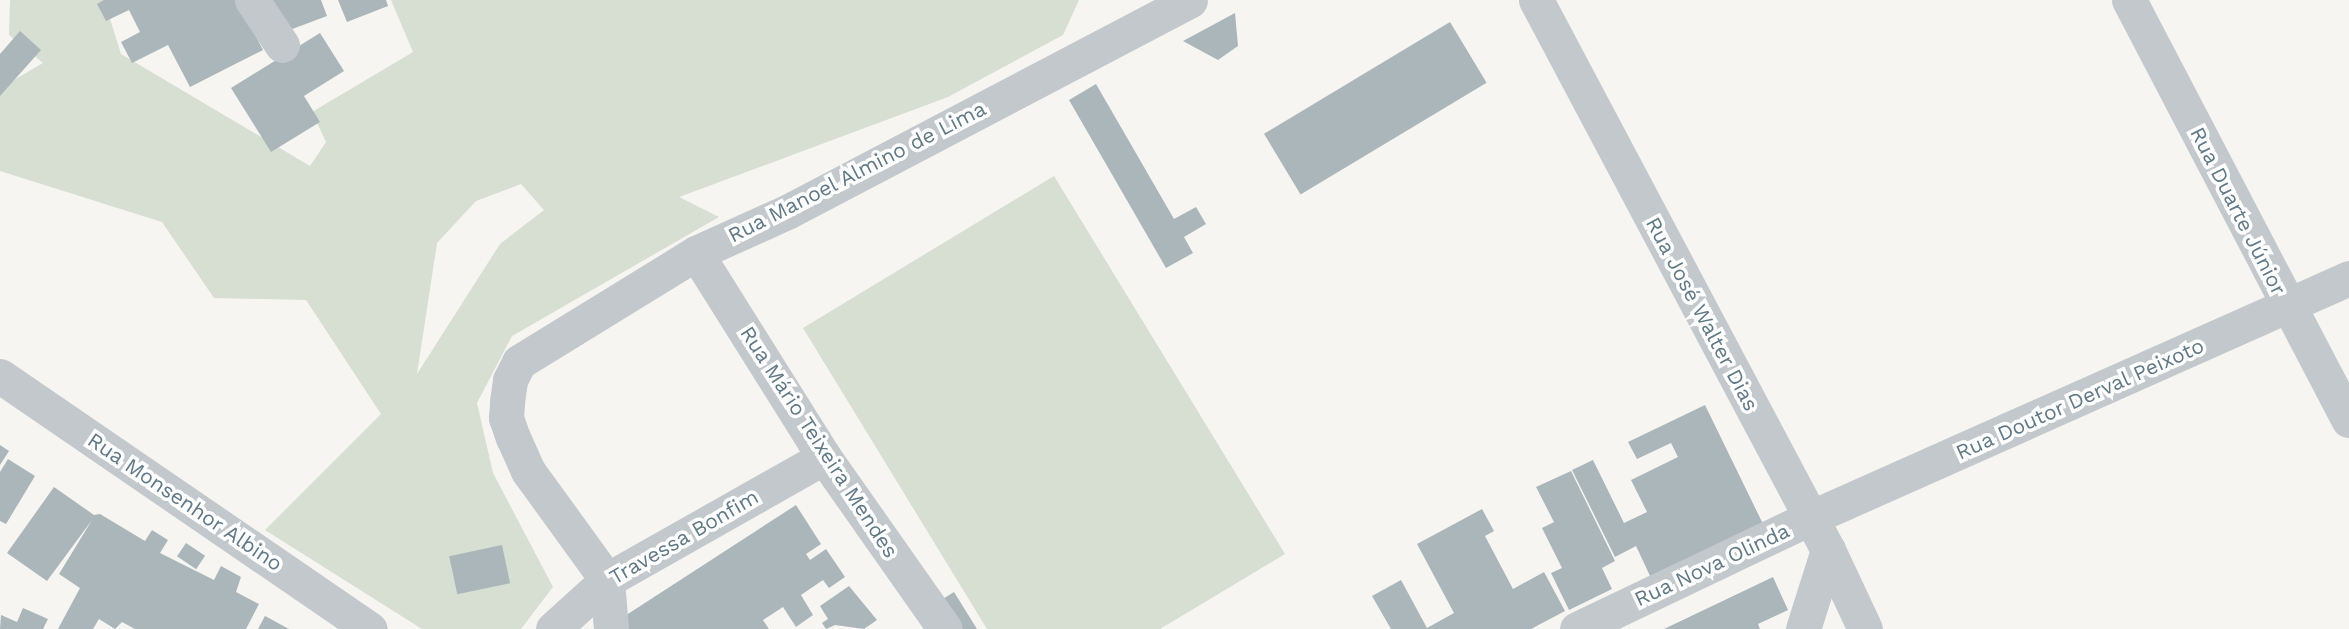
<!DOCTYPE html>
<html>
<head>
<meta charset="utf-8">
<style>
	body { margin:0 }
	#map { position:relative; width:2349px; height:629px; overflow:hidden; background:#f6f5f1; font-family:"Work Sans",sans-serif }
	div>[style] { position:absolute }
	.green>* { inset:0; background:#d7ded2 }
	.building>* { inset:0; background:#abb6ba; transform-origin:0 0 }
	.minor>* { height:35px; margin:-17.5px; padding:0 17.5px; transform-origin:17.5px; border-radius:17.5px; background:#c2c8cb }
	span { translate:-50% -50%; white-space:nowrap; text-align:center; line-height:1.15; -webkit-text-stroke:7px #fff; paint-order:stroke }
	.street-label { font-size:21px; color:#617986 }
</style>
</head>
<body>
<div id="map">
	<div class="green">
		<div style="clip-path:polygon(evenodd,10px 0,108px 0,105px 3px,121px 54px,310px 166px,326px 142px,312px 112px,413px 52px,391px 0,1079px 0,1063px 35px,948px 97px,679px 197px,719px 217px,512px 336px,477px 403px,493px 473px,553px 587px,521px 629px,422px 629px,265px 530px,381px 414px,306px 300px,214px 298px,162px 222px,0 171px,0 88px,43px 63px,9px 35px,10px 0,521px 184px,544px 210px,500px 244px,417px 374px,437px 243px,476px 201px,521px 184px)"></div>
		<div style="clip-path:polygon(1054px 176px,1285px 554px,1160px 629px,987px 629px,803px 328px)"></div>
	</div>
	<div class="building">
		<div style="clip-path:polygon(104px 0,237px 0,263px 50px,190px 87px,168px 45px,132px 63px,121px 42px,140px 32px,129px 10px,106px 21px,97px 4px)"></div>
		<div style="clip-path:polygon(265px 0,321px 0,327px 16px,287px 31px)"></div>
		<div style="clip-path:polygon(338px 0,386px 0,388px 6px,347px 22px)"></div>
		<div style="clip-path:polygon(1235px 13px,1238px 46px,1218px 60px,1183px 41px)"></div>
		<div style="left:1450px;top:22px;width:71px;height:217px;rotate:59deg"></div>
		<div style="clip-path:polygon(20px 31px,41px 50px,0 96px,0 54px)"></div>
		<div style="clip-path:polygon(320px 33px,344px 71px,304px 96px,320px 122px,271px 152px,231px 88px)"></div>
		<div style="clip-path:polygon(1096px 84px,1174px 219px,1196px 207px,1206px 224px,1184px 237px,1193px 253px,1166px 268px,1069px 100px)"></div>
		<div style="clip-path:polygon(1705px 405px,1763px 524px,1651px 578px,1636px 546px,1615px 557px,1572px 470px,1593px 460px,1624px 523px,1647px 512px,1631px 480px,1678px 457px,1671px 443px,1637px 459px,1628px 442px)"></div>
		<div style="clip-path:polygon(0 445px,9px 451px,0 465px)"></div>
		<div style="clip-path:polygon(8px 459px,35px 476px,6px 524px,0 521px,0 472px)"></div>
		<div style="clip-path:polygon(1571px 471px,1615px 561px,1602px 568px,1612px 589px,1569px 610px,1551px 573px,1562px 568px,1542px 528px,1554px 522px,1536px 487px)"></div>
		<div style="clip-path:polygon(54px 487px,94px 515px,100px 514px,145px 541px,152px 530px,168px 540px,160px 553px,214px 580px,221px 566px,241px 577px,236px 592px,259px 604px,246px 629px,135px 629px,122px 622px,115px 629px,99px 619px,93px 629px,58px 629px,80px 588px,59px 574px,92px 520px,47px 581px,7px 553px)"></div>
		<div style="clip-path:polygon(796px 505px,821px 544px,806px 554px,810px 560px,826px 549px,845px 577px,829px 588px,823px 580px,801px 595px,813px 615px,796px 627px,783px 607px,763px 620px,769px 629px,618px 629px,614px 623px)"></div>
		<div style="clip-path:polygon(1482px 509px,1494px 531px,1485px 536px,1513px 589px,1544px 572px,1565px 611px,1531px 629px,1391px 629px,1372px 596px,1401px 580px,1427px 628px,1454px 613px,1417px 544px)"></div>
		<div style="left:186px;top:543px;width:23px;height:16px;rotate:34deg"></div>
		<div style="left:502px;top:545px;width:39px;height:54px;rotate:78deg"></div>
		<div style="clip-path:polygon(1773px 577px,1788px 610px,1758px 624px,1760px 629px,1664px 629px)"></div>
		<div style="clip-path:polygon(849px 586px,877px 620px,864px 629px,835px 625px,826px 629px,822px 623px,828px 619px,820px 606px)"></div>
		<div style="clip-path:polygon(954px 592px,977px 629px,955px 629px,938px 602px)"></div>
		<div style="clip-path:polygon(23px 608px,48px 619px,43px 629px,0 629px,1px 615px,17px 622px)"></div>
		<div style="clip-path:polygon(265px 616px,289px 629px,258px 629px)"></div>
	</div>
	<div class="minor">
		<div style="left:252px;top:0;width:54px;rotate:56.3deg"></div>
		<div style="left:1536px;top:0;width:623px;rotate:62.04deg"></div>
		<div style="left:1828px;top:550px;width:87px;rotate:64.9deg"></div>
		<div style="left:2129px;top:0;width:474px;rotate:62.4deg"></div>
		<div style="left:696px;top:253px;width:241px;rotate:57.9deg"></div>
		<div style="left:824px;top:457px;width:210px;rotate:54.9deg"></div>
		<div style="left:0;top:376px;width:448px;rotate:34.4deg"></div>
		<div style="left:553px;top:629px;width:73px;rotate:-42.2deg"></div>
		<div style="left:607px;top:580px;width:249px;rotate:-29.5deg"></div>
		<div style="left:611px;top:629px;width:49px;rotate:-94.7deg"></div>
		<div style="left:607px;top:580px;width:135px;rotate:-125.9deg"></div>
		<div style="left:528px;top:471px;width:36px;rotate:-114deg"></div>
		<div style="left:513px;top:438px;width:21px;rotate:-109deg"></div>
		<div style="left:506px;top:418px;width:16px;rotate:-86deg"></div>
		<div style="left:507px;top:402px;width:22px;rotate:-82deg"></div>
		<div style="left:510px;top:380px;width:20px;rotate:-63deg"></div>
		<div style="left:519px;top:362px;width:208px;rotate:-31.6deg"></div>
		<div style="left:696px;top:253px;width:100px;rotate:-24.3deg"></div>
		<div style="left:787px;top:212px;width:455px;rotate:-27.7deg"></div>
		<div style="left:1577px;top:629px;width:258px;rotate:-25.5deg"></div>
		<div style="left:1810px;top:518px;width:590px;rotate:-24deg"></div>
		<div style="left:1803px;top:629px;width:83px;rotate:-72.4deg"></div>
	</div>
	<div class="street-label">
		<span style="left:857px;top:172px;rotate:-27deg">Rua Manoel Almino de Lima</span>
		<span style="left:2238px;top:211px;rotate:63deg">Rua Duarte Júnior</span>
		<span style="left:1702px;top:314px;rotate:62deg">Rua José Walter Dias</span>
		<span style="left:2080px;top:399px;rotate:-24deg">Rua Doutor Derval Peixoto</span>
		<span style="left:819px;top:442px;rotate:57deg">Rua Mário Teixeira Mendes</span>
		<span style="left:185px;top:502px;rotate:34deg">Rua Monsenhor Albino</span>
		<span style="left:684px;top:537px;rotate:-30deg">Travessa Bonfim</span>
		<span style="left:1712px;top:565px;rotate:-25deg">Rua Nova Olinda</span>
	</div>
</div>
</body>
</html>
